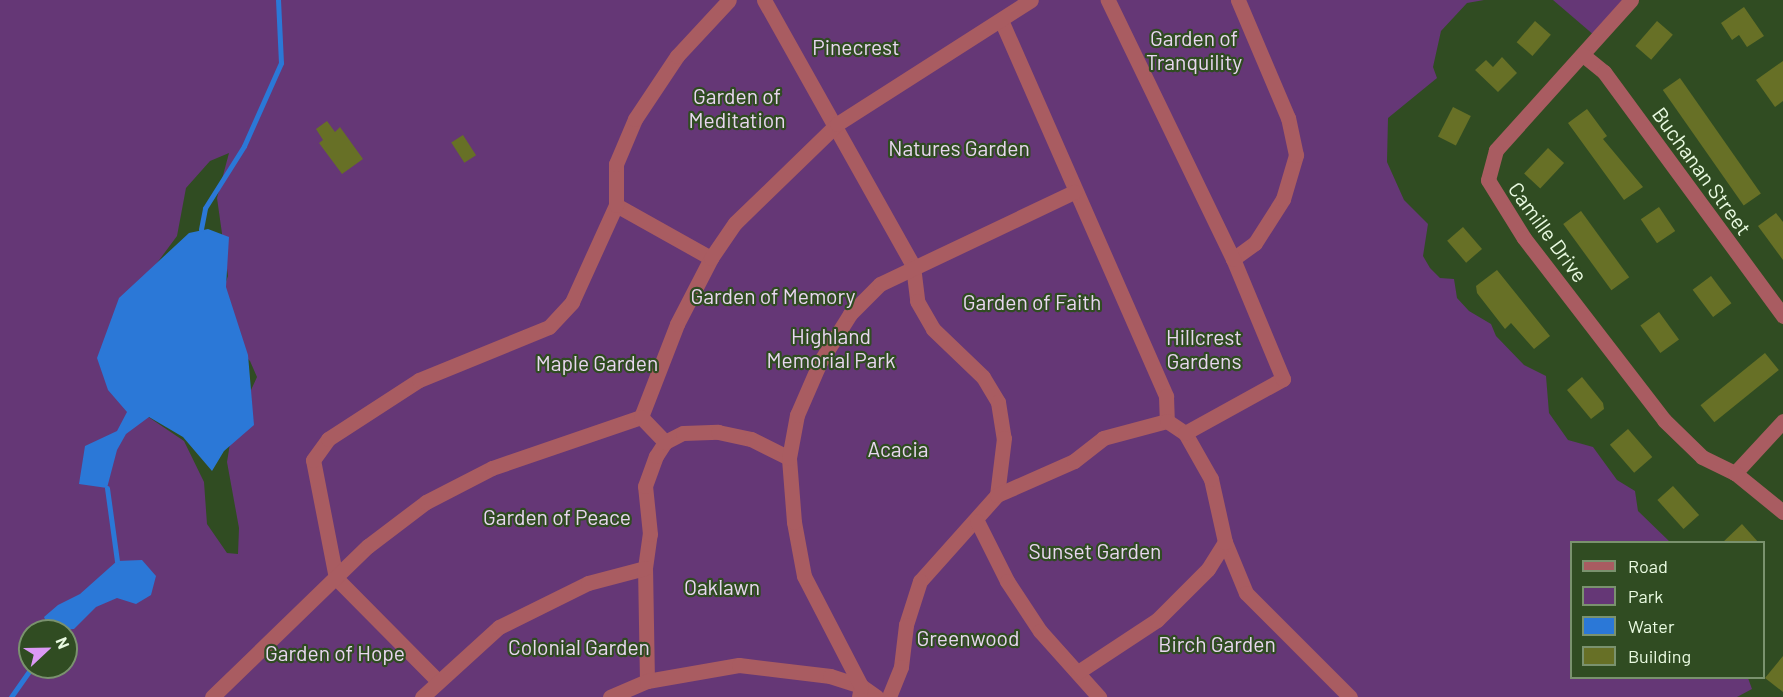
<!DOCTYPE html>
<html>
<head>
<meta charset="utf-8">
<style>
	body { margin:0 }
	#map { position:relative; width:1783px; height:697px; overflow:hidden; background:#304c22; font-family:Barlow,sans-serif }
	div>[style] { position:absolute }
	.green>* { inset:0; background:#653776 }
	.water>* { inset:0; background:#2b78d7 }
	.stream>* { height:5px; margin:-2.5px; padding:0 2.5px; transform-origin:2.5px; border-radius:2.5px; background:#2b78d7 }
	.building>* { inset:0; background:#677026; transform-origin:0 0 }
	.minor>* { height:15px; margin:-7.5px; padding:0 7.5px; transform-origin:7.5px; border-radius:7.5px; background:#a95c61 }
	span { translate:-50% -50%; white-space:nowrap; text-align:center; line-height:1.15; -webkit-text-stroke:4.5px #304c22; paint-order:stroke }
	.park-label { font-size:21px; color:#e9d7f0 }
	.street-label { font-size:21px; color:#e9fae1 }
	.legend { position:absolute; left:1570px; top:541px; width:195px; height:138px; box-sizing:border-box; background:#304c22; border:2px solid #7a926e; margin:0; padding:8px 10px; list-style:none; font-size:18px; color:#e9fae1 }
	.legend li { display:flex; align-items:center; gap:12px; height:30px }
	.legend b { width:30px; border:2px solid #7a926e }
	.north { position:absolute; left:18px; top:619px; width:60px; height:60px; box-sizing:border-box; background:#304c22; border:2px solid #7a926e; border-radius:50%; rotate:68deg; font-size:16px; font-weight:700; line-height:24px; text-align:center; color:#e9fae1 }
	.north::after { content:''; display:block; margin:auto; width:21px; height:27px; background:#db99f5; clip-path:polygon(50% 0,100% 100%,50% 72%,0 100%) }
</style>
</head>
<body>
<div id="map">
	<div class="green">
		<div style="clip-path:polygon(evenodd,0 0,1484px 0,1467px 3px,1441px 31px,1433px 67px,1437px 78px,1388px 118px,1387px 162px,1404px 200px,1428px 224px,1423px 256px,1430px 268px,1440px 278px,1454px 279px,1457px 298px,1469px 311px,1491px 324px,1496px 336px,1524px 365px,1546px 376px,1549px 413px,1568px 440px,1593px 447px,1617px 480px,1635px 491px,1638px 511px,1670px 542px,1572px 542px,1572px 678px,1748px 678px,1752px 689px,1737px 697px,0 697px,0 0,229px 153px,217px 198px,228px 276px,222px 293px,228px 339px,250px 361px,257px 377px,232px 431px,227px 462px,239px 528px,238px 554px,227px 553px,207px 524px,204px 482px,184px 441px,135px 408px,154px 267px,177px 236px,186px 188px,210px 161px,229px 153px,0 0,30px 631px,66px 631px,66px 667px,30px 667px,30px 631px)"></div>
		<div style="clip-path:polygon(1553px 0,1623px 0,1595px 36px)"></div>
	</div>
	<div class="water">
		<div style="clip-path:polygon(208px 229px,229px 237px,226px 287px,248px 355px,254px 425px,224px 451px,212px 471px,183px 437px,149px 417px,126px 434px,117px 450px,107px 488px,79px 484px,85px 446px,117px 431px,127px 412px,108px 390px,97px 358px,119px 298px,189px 233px)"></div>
		<div style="clip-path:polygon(142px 560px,156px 576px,151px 595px,136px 604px,117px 598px,96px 607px,74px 629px,50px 631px,44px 617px,58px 605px,80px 594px,117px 561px)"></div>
	</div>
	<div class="stream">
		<div style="left:201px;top:229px;width:21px;rotate:-79deg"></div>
		<div style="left:205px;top:208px;width:73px;rotate:-57.8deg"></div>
		<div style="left:244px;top:146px;width:91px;rotate:-66deg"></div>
		<div style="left:281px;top:63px;width:63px;rotate:-92.7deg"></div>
		<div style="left:107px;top:488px;width:74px;rotate:82.2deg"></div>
		<div style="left:11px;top:697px;width:37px;rotate:-55deg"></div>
	</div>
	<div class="building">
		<div style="clip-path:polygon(1744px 7px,1764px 36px,1747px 47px,1739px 35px,1732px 40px,1721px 23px)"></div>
		<div style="left:1535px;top:21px;width:21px;height:28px;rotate:41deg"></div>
		<div style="left:1657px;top:21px;width:21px;height:33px;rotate:41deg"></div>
		<div style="clip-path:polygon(1502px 57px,1517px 73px,1498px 92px,1475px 70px,1486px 60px,1493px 67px)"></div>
		<div style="clip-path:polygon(1783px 61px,1783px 101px,1775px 107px,1756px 80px)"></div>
		<div style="left:1680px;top:78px;width:141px;height:21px;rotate:55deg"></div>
		<div style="left:1453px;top:107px;width:20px;height:33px;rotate:27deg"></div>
		<div style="clip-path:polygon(1587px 109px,1607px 136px,1603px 139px,1643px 187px,1624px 200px,1568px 123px)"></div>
		<div style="clip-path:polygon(327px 121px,335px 132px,340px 127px,363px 159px,342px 174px,319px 143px,323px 140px,316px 129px)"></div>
		<div style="left:463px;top:135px;width:24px;height:14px;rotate:57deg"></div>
		<div style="left:1548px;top:148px;width:22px;height:35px;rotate:43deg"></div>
		<div style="left:1659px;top:207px;width:29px;height:22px;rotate:56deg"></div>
		<div style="left:1581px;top:211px;width:82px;height:22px;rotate:54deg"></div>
		<div style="clip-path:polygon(1776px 213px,1783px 222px,1783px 260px,1758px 226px)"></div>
		<div style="left:1463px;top:227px;width:29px;height:21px;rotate:49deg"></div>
		<div style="clip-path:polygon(1497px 270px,1550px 336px,1534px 349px,1511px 323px,1505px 329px,1477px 293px,1476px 286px)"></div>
		<div style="left:1711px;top:276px;width:34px;height:23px;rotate:53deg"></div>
		<div style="left:1659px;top:312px;width:34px;height:23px;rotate:54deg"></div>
		<div style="left:1765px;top:353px;width:22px;height:83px;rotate:51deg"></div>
		<div style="clip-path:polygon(1582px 377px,1603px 403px,1604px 409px,1591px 419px,1567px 390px)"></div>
		<div style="left:1628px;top:429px;width:37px;height:24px;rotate:49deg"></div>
		<div style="left:1673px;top:486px;width:39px;height:21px;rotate:48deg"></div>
		<div style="clip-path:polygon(1742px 524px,1759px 543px,1722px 543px)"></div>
		<div style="clip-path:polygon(1783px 656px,1783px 692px,1765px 678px)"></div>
	</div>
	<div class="minor">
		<div style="left:764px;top:0;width:305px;rotate:60.7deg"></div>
		<div style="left:913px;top:266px;width:35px;rotate:83deg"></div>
		<div style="left:917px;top:301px;width:32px;rotate:60deg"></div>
		<div style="left:933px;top:329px;width:69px;rotate:43.8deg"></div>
		<div style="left:983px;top:377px;width:29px;rotate:59deg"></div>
		<div style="left:998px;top:402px;width:36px;rotate:81deg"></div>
		<div style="left:1004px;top:438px;width:57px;rotate:97deg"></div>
		<div style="left:997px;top:495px;width:115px;rotate:131.8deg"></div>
		<div style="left:920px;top:581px;width:46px;rotate:107.7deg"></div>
		<div style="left:906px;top:625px;width:42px;rotate:96.8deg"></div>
		<div style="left:901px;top:667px;width:32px;rotate:112deg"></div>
		<div style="left:1631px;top:0;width:202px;rotate:132deg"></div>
		<div style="left:1496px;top:150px;width:31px;rotate:105deg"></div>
		<div style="left:1488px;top:180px;width:68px;rotate:58.2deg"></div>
		<div style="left:1524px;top:238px;width:230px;rotate:52.4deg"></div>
		<div style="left:1664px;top:420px;width:53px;rotate:44.2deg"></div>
		<div style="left:1702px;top:457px;width:37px;rotate:26deg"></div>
		<div style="left:1001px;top:20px;width:411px;rotate:66.3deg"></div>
		<div style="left:1166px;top:396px;width:25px;rotate:88deg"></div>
		<div style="left:1583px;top:55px;width:27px;rotate:39deg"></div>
		<div style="left:1604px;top:72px;width:303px;rotate:53.7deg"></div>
		<div style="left:616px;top:205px;width:109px;rotate:29.2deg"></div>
		<div style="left:1233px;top:259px;width:27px;rotate:-36deg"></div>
		<div style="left:1255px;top:243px;width:52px;rotate:-57.5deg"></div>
		<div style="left:1283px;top:199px;width:46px;rotate:-73.5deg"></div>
		<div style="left:1296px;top:155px;width:38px;rotate:-102deg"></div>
		<div style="left:1288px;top:118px;width:128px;rotate:-113deg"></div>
		<div style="left:641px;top:417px;width:100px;rotate:-68.8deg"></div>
		<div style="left:677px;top:324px;width:74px;rotate:-62.7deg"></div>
		<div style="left:711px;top:258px;width:42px;rotate:-55.6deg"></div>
		<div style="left:735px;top:223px;width:142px;rotate:-44.1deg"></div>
		<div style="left:837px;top:124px;width:230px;rotate:-32.6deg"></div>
		<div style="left:1783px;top:421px;width:71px;rotate:132.7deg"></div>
		<div style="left:1735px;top:473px;width:62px;rotate:39.1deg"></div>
		<div style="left:997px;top:495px;width:84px;rotate:-23.8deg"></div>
		<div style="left:1074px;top:461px;width:37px;rotate:-38deg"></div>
		<div style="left:1103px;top:438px;width:66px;rotate:-14.9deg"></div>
		<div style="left:1167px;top:421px;width:22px;rotate:34deg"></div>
		<div style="left:977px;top:521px;width:67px;rotate:63.4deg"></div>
		<div style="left:1007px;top:581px;width:60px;rotate:56.6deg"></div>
		<div style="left:1040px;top:631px;width:89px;rotate:48.2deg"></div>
		<div style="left:1225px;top:542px;width:55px;rotate:67.6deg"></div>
		<div style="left:1246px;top:593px;width:147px;rotate:45deg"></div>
		<div style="left:1078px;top:672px;width:95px;rotate:-33.4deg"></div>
		<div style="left:1157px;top:620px;width:72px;rotate:-45deg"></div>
		<div style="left:1208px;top:569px;width:32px;rotate:-58deg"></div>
		<div style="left:1225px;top:542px;width:65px;rotate:-102.5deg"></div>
		<div style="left:1211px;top:479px;width:53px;rotate:-119.5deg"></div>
		<div style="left:1185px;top:433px;width:112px;rotate:-28.9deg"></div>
		<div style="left:1283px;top:379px;width:130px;rotate:-112.6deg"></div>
		<div style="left:1233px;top:259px;width:288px;rotate:-115.8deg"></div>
		<div style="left:438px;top:681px;width:145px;rotate:-134.7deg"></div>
		<div style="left:336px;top:578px;width:120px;rotate:-101deg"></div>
		<div style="left:313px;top:460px;width:26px;rotate:-54deg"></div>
		<div style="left:328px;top:439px;width:108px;rotate:-33deg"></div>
		<div style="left:419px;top:380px;width:140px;rotate:-22.2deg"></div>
		<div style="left:549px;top:327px;width:34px;rotate:-47deg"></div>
		<div style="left:572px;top:302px;width:107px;rotate:-65.6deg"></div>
		<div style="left:616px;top:205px;width:41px;rotate:-90deg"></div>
		<div style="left:616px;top:164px;width:49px;rotate:-67.1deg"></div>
		<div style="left:635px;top:119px;width:76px;rotate:-56.3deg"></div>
		<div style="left:677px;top:56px;width:76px;rotate:-47.1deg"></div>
		<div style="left:647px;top:681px;width:113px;rotate:-91deg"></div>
		<div style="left:645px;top:568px;width:34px;rotate:-82deg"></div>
		<div style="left:650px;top:534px;width:48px;rotate:-95.9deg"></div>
		<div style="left:645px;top:486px;width:32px;rotate:-70deg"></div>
		<div style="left:656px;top:456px;width:17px;rotate:-57deg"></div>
		<div style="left:665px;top:442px;width:20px;rotate:-27deg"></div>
		<div style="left:683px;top:433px;width:35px;rotate:-2deg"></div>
		<div style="left:718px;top:432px;width:34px;rotate:12deg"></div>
		<div style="left:751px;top:439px;width:42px;rotate:26.6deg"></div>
		<div style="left:212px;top:697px;width:217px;rotate:-44.1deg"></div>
		<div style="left:368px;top:546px;width:73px;rotate:-37.2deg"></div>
		<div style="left:426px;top:502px;width:74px;rotate:-27.3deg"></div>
		<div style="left:492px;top:468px;width:157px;rotate:-18.9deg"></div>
		<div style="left:641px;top:417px;width:35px;rotate:46deg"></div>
		<div style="left:422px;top:697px;width:104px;rotate:-42.3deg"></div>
		<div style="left:499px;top:627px;width:99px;rotate:-26.3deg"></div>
		<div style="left:588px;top:583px;width:59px;rotate:-14.7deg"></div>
		<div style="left:610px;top:697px;width:40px;rotate:-23.4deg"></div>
		<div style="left:647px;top:681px;width:93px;rotate:-9.9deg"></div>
		<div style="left:739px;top:665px;width:92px;rotate:6.9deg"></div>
		<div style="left:830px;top:676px;width:33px;rotate:18deg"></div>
		<div style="left:861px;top:686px;width:19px;rotate:35deg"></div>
		<div style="left:859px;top:697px;width:11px;rotate:-80deg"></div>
		<div style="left:861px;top:686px;width:124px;rotate:-117.4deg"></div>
		<div style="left:804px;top:576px;width:55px;rotate:-100.5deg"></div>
		<div style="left:794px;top:522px;width:64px;rotate:-94.5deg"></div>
		<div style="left:789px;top:458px;width:44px;rotate:-79.5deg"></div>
		<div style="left:797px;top:415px;width:58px;rotate:-66.5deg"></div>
		<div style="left:820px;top:362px;width:57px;rotate:-58deg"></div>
		<div style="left:850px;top:314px;width:42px;rotate:-45deg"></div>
		<div style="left:880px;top:284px;width:215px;rotate:-25.4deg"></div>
	</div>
	<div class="park-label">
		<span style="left:1194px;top:50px">Garden of<br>Tranquility</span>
		<span style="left:856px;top:47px">Pinecrest</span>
		<span style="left:737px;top:108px">Garden of<br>Meditation</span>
		<span style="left:959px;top:148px">Natures Garden</span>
		<span style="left:773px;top:296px">Garden of Memory</span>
		<span style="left:1032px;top:302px">Garden of Faith</span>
		<span style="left:831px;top:348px">Highland<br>Memorial Park</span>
		<span style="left:1204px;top:349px">Hillcrest<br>Gardens</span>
		<span style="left:597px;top:363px">Maple Garden</span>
		<span style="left:898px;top:449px">Acacia</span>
		<span style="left:557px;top:517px">Garden of Peace</span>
		<span style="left:1095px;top:551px">Sunset Garden</span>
		<span style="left:722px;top:587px">Oaklawn</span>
		<span style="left:968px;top:638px">Greenwood</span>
		<span style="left:1217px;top:644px">Birch Garden</span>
		<span style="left:579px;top:647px">Colonial Garden</span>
		<span style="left:335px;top:653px">Garden of Hope</span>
	</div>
	<div class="street-label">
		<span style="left:1702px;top:171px;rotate:54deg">Buchanan Street</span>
		<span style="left:1548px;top:232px;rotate:54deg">Camille Drive</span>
	</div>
	<ul class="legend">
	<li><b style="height:8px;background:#a95c61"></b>Road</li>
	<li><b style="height:16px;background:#653776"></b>Park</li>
	<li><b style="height:16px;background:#2b78d7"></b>Water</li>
	<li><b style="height:16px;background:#677026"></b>Building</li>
	</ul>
	<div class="north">N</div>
</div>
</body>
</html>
